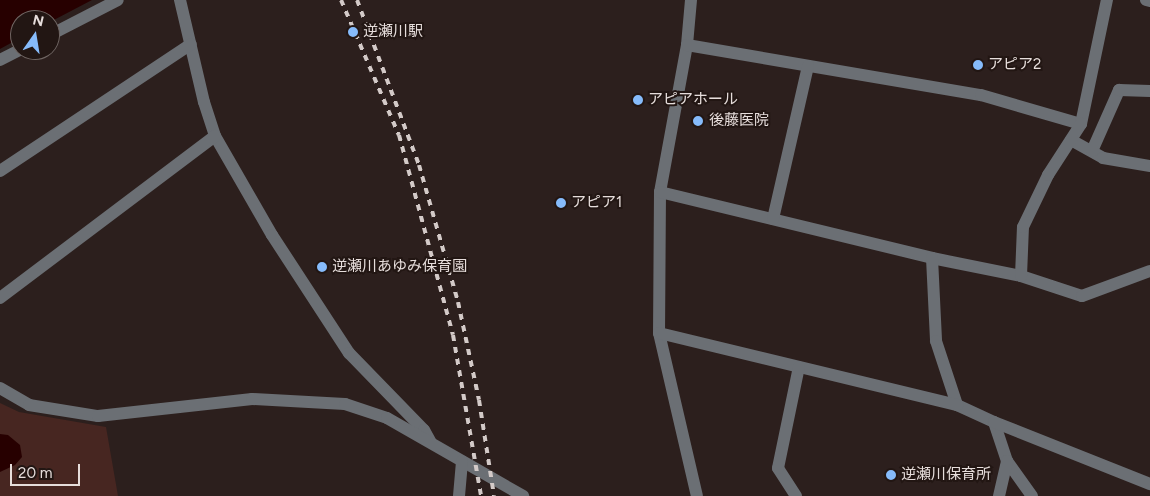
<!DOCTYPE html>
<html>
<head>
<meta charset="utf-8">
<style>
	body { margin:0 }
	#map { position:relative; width:1150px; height:496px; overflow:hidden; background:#2c1f1d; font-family:Figtree,"Noto Sans JP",sans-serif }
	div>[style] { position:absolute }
	.green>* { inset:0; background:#472621 }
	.water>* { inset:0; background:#270000 }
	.minor>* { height:12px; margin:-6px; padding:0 6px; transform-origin:6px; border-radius:6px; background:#6b6f74 }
	.rail>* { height:4px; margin-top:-2px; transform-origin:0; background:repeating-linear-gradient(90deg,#d3cac8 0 6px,transparent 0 12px) }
	.dots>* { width:14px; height:14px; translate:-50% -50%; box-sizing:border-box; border:2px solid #221613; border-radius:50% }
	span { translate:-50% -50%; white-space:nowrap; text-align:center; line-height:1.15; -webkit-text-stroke:4px #221613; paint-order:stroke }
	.poi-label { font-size:15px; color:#e6dddb }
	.left { translate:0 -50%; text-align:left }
	.north { position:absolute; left:10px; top:10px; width:50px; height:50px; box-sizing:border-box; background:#221613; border:1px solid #706663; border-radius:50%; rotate:13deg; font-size:14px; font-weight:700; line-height:20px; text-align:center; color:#e6dddb }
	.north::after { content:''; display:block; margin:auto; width:18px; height:22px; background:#86bbfb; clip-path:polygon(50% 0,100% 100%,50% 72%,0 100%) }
	.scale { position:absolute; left:10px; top:464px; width:70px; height:22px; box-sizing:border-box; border:2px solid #e6dddb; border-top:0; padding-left:6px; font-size:15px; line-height:18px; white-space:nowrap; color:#e6dddb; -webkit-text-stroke:4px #221613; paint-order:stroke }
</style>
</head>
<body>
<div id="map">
	<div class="green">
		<div style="clip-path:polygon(0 403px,19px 412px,106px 427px,118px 496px,0 496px)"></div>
	</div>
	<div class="water">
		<div style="clip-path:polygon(0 0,92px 0,50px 22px,20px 20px,20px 38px,0 49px)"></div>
		<div style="clip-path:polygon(0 434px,8px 435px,20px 445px,22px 457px,15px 465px,0 472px)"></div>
	</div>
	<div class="minor">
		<div style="left:180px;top:0;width:105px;rotate:76.8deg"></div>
		<div style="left:204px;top:102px;width:36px;rotate:72deg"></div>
		<div style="left:215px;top:136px;width:114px;rotate:60.1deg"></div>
		<div style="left:272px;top:235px;width:141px;rotate:56.9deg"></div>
		<div style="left:349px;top:353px;width:107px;rotate:45.8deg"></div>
		<div style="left:424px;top:430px;width:13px;rotate:61deg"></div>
		<div style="left:691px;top:0;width:45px;rotate:95.1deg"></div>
		<div style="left:687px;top:45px;width:149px;rotate:100.4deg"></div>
		<div style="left:660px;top:192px;width:141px;rotate:90.4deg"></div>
		<div style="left:659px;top:333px;width:167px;rotate:76.9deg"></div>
		<div style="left:1146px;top:0;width:4px;rotate:14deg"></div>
		<div style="left:50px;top:35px;width:76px;rotate:-27.2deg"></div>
		<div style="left:687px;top:45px;width:298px;rotate:9.7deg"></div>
		<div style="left:981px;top:95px;width:104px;rotate:16.2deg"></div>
		<div style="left:1081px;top:124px;width:127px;rotate:-78.2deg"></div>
		<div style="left:0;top:60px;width:22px;rotate:-27deg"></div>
		<div style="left:1071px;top:140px;width:37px;rotate:29deg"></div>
		<div style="left:1103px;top:158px;width:48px;rotate:9.7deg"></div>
		<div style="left:1092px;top:151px;width:67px;rotate:-66.1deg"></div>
		<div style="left:1119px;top:90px;width:31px;rotate:2deg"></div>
		<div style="left:0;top:171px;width:229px;rotate:-33.6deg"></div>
		<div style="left:660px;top:192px;width:280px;rotate:13.6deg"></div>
		<div style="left:932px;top:258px;width:91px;rotate:11.4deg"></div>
		<div style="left:1021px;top:276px;width:64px;rotate:18.2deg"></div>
		<div style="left:1082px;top:296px;width:72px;rotate:-20.2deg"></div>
		<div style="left:773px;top:219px;width:157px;rotate:-77.1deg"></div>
		<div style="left:932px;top:258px;width:83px;rotate:87.2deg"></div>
		<div style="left:936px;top:341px;width:67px;rotate:71.8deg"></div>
		<div style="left:957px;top:405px;width:41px;rotate:24.7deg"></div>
		<div style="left:994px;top:422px;width:41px;rotate:71.6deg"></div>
		<div style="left:1007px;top:461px;width:43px;rotate:54.5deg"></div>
		<div style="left:1021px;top:276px;width:49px;rotate:-87.7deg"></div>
		<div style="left:1023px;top:227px;width:58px;rotate:-64.3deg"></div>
		<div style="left:1048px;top:175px;width:61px;rotate:-57.1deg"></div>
		<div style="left:0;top:298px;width:269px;rotate:-37deg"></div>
		<div style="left:659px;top:333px;width:307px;rotate:13.6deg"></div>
		<div style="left:0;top:388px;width:34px;rotate:30deg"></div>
		<div style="left:29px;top:405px;width:70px;rotate:9.1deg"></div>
		<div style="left:98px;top:416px;width:155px;rotate:-6.3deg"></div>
		<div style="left:252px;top:399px;width:93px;rotate:3.1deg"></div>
		<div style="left:345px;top:404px;width:44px;rotate:18.4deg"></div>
		<div style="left:387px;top:418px;width:157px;rotate:29.8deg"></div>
		<div style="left:994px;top:422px;width:168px;rotate:21.7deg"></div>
		<div style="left:459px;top:496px;width:35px;rotate:-85deg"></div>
		<div style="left:796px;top:496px;width:33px;rotate:-123deg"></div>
		<div style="left:778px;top:468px;width:103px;rotate:-78.3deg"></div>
		<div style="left:999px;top:496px;width:36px;rotate:-77deg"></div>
	</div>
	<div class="rail">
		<div style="left:341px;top:0;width:147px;rotate:66.8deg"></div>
		<div style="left:399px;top:135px;width:207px;rotate:74.9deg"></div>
		<div style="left:453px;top:335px;width:163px;rotate:80.1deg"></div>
		<div style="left:357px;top:0;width:176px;rotate:69.4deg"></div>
		<div style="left:419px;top:165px;width:142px;rotate:74.1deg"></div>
		<div style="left:458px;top:302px;width:100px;rotate:77.9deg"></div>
		<div style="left:479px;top:400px;width:97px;rotate:81.1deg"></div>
	</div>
	<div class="dots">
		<div style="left:353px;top:32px;background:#86bbfb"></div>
		<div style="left:978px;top:65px;background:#86bbfb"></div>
		<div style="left:638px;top:100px;background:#86bbfb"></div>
		<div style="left:698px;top:121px;background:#86bbfb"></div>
		<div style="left:561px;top:203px;background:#86bbfb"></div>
		<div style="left:322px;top:267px;background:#86bbfb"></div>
		<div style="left:891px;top:475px;background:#86bbfb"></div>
	</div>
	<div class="poi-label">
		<span class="left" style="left:363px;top:32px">逆瀬川駅</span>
		<span class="left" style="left:988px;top:65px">アピア2</span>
		<span class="left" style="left:648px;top:100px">アピアホール</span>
		<span class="left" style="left:709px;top:121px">後藤医院</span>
		<span class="left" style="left:571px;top:203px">アピア1</span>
		<span class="left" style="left:332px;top:267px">逆瀬川あゆみ保育園</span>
		<span class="left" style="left:901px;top:475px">逆瀬川保育所</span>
	</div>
	<div class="north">N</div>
	<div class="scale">20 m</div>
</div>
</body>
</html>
